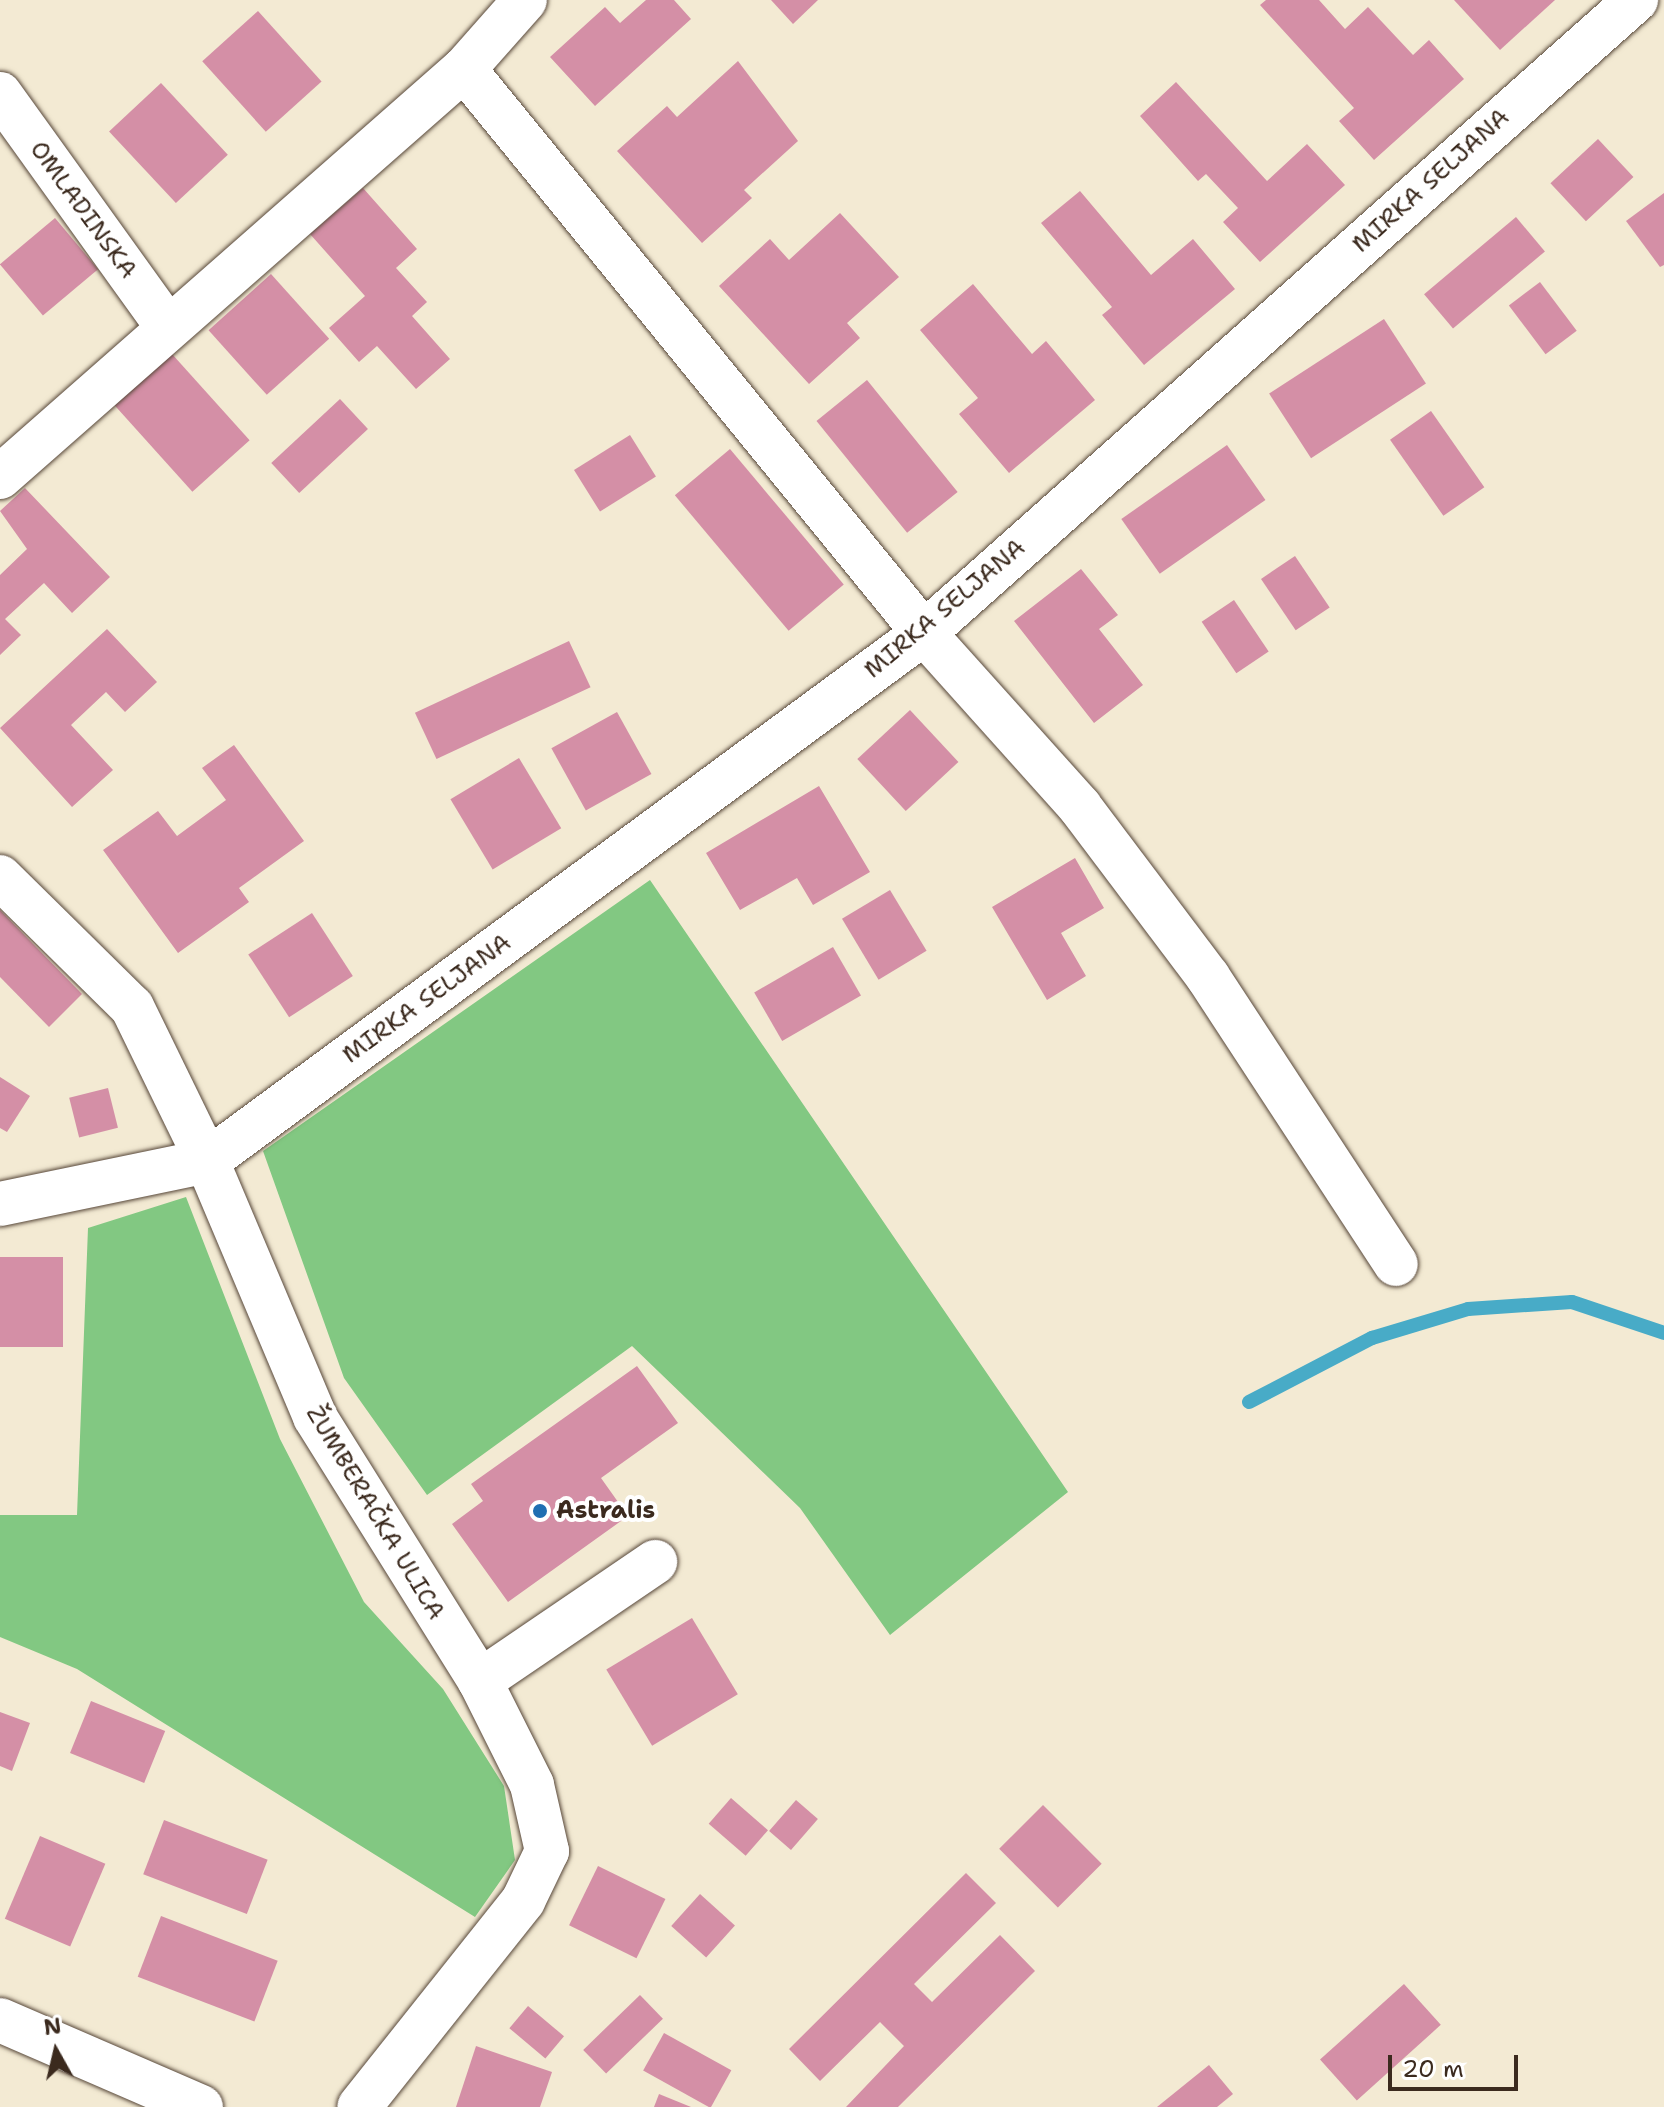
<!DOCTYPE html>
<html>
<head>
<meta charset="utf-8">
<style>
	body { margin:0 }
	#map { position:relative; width:1664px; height:2107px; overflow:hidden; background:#f3ead3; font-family:"Shantell Sans",sans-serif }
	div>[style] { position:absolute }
	.green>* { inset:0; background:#82c882 }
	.stream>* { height:14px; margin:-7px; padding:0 7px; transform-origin:7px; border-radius:7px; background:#48abc7 }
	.building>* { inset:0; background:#d48fa6; transform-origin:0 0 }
	.roads { filter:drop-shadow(0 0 2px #574739) drop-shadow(0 0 2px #574739) }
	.minor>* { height:44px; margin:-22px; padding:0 22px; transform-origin:22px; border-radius:22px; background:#fff }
	.major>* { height:44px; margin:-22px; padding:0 22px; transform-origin:22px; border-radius:22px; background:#fff }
	.dots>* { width:22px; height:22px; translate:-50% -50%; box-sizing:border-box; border:4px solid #fff; border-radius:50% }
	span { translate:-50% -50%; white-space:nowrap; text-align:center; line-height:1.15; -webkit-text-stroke:8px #fff; paint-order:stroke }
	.street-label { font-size:24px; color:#3b2a1e }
	.poi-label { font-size:24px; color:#3b2a1e; font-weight:700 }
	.left { translate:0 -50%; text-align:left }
	.north { position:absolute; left:16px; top:2011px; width:80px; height:80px; -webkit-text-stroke:6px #fff; paint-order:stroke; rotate:352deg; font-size:22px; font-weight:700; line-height:32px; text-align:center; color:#3b2a1e }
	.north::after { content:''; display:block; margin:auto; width:28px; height:36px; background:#3b2a1e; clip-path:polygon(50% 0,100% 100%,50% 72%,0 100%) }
	.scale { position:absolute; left:1388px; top:2055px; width:130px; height:36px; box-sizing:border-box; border:4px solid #3b2a1e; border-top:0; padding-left:10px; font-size:24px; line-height:28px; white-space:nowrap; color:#3b2a1e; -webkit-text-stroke:6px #fff; paint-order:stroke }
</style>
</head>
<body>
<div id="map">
	<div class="green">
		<div style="clip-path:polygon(650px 880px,1068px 1492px,890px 1635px,800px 1508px,632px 1346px,427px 1495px,344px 1378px,263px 1151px)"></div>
		<div style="clip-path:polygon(186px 1197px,280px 1439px,364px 1602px,443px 1689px,504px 1786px,515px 1860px,475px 1917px,77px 1669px,0 1637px,0 1515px,77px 1515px,88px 1228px)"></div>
	</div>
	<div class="stream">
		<div style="left:1249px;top:1402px;width:139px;rotate:-27.5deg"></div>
		<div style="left:1372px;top:1338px;width:100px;rotate:-16.8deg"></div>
		<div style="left:1468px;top:1309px;width:104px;rotate:-3.9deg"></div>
		<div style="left:1572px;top:1302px;width:97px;rotate:18.6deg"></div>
	</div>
	<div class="building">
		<div style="clip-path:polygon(646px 0,674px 0,691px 19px,595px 106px,550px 57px,605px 7px,620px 23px)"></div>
		<div style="clip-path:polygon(771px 0,818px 0,793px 24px)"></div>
		<div style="clip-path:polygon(1266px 0,1319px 0,1345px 29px,1368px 7px,1413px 55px,1429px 40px,1464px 79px,1374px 160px,1339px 121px,1354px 108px,1260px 5px)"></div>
		<div style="clip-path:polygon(1454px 0,1555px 0,1500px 50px)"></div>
		<div style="left:258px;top:11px;width:95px;height:75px;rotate:48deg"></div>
		<div style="clip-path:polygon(738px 61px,798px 141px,744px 190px,752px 198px,702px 243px,617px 151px,667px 106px,677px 117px)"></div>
		<div style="clip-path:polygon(1176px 82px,1267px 181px,1307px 144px,1345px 185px,1260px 262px,1223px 222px,1238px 208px,1206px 174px,1198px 181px,1140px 116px)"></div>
		<div style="left:161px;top:83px;width:98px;height:71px;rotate:47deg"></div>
		<div style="left:1598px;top:139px;width:52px;height:65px;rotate:47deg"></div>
		<div style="clip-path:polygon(363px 188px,417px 249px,396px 268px,427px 302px,412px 316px,450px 359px,416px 389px,377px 346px,359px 362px,329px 328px,365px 296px,310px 234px)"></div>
		<div style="clip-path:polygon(1080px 191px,1151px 275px,1193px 239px,1235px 289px,1144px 365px,1102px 315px,1112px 307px,1041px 223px)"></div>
		<div style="clip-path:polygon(1664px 193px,1664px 265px,1660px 267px,1626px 221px)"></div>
		<div style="clip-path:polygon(840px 213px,899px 277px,847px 323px,860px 338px,809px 384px,719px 286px,770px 239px,789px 260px)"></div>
		<div style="left:1516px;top:217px;width:45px;height:120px;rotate:50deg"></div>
		<div style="left:55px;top:218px;width:67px;height:72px;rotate:50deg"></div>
		<div style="left:271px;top:274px;width:87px;height:84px;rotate:48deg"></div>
		<div style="left:1540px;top:282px;width:61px;height:39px;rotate:53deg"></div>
		<div style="clip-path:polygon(973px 284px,1032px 354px,1046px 341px,1095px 400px,1009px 473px,959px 414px,978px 398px,920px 330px)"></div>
		<div style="left:1384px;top:319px;width:77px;height:137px;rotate:57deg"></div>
		<div style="left:172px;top:354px;width:116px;height:77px;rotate:48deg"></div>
		<div style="left:867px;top:380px;width:144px;height:65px;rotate:51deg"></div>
		<div style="left:340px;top:399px;width:41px;height:94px;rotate:47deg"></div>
		<div style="left:1431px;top:411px;width:93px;height:50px;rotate:55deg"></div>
		<div style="left:630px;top:435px;width:49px;height:66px;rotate:58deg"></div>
		<div style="left:1227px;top:445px;width:67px;height:129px;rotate:55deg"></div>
		<div style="left:730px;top:449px;width:177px;height:72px;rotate:50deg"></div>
		<div style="clip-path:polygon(25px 488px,110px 577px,72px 613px,44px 583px,5px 619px,21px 635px,0 655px,0 575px,27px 549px,0 511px)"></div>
		<div style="left:1295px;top:556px;width:62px;height:41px;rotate:56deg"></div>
		<div style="clip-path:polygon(1081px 569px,1118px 615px,1099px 629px,1143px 685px,1094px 723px,1014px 621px)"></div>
		<div style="left:1234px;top:600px;width:62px;height:39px;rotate:56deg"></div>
		<div style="clip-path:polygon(107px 629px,157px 682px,125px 712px,106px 692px,71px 725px,113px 770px,72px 807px,0 728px)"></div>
		<div style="left:569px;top:641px;width:51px;height:170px;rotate:65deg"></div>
		<div style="left:910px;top:710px;width:71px;height:72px;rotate:47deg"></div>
		<div style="left:617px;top:712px;width:71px;height:75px;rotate:61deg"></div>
		<div style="clip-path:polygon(234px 745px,304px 841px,239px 888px,249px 902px,178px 953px,103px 850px,158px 811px,177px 836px,226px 800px,202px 768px)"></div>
		<div style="left:519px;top:758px;width:82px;height:80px;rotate:59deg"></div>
		<div style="clip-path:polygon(819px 786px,870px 872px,813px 905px,797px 878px,740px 910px,706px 853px)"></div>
		<div style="clip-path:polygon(1075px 858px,1104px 908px,1061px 933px,1086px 976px,1047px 1000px,992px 907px)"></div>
		<div style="left:890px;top:890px;width:71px;height:56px;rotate:59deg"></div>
		<div style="clip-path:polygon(0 910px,82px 994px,49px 1027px,0 977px)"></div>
		<div style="left:312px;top:913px;width:75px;height:76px;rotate:57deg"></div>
		<div style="left:833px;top:947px;width:56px;height:91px;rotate:60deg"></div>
		<div style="clip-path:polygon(0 1077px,30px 1096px,7px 1132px,0 1128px)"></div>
		<div style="left:108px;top:1088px;width:41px;height:40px;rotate:76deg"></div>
		<div style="left:0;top:1257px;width:63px;height:90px"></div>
		<div style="clip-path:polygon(637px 1366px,678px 1423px,601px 1478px,628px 1516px,508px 1602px,452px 1524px,483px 1501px,471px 1484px)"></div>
		<div style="left:692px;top:1618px;width:89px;height:100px;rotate:59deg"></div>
		<div style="left:91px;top:1701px;width:80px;height:56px;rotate:22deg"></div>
		<div style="clip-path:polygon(0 1712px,30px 1723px,12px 1771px,0 1766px)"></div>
		<div style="left:731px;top:1798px;width:49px;height:34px;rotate:41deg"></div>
		<div style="left:796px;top:1800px;width:29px;height:41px;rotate:41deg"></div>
		<div style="left:1043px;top:1805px;width:83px;height:62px;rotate:45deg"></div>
		<div style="left:164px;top:1820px;width:111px;height:58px;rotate:21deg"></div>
		<div style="left:40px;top:1836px;width:71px;height:90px;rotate:23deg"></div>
		<div style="left:598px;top:1866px;width:75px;height:66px;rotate:26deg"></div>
		<div style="clip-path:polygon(966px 1873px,996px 1903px,914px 1984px,932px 2002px,1000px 1935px,1035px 1971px,898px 2107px,846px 2107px,904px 2046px,880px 2022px,820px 2081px,789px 2049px)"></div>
		<div style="left:700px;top:1894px;width:47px;height:43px;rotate:42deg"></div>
		<div style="left:161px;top:1916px;width:125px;height:65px;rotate:21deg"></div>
		<div style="left:1404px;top:1984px;width:55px;height:113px;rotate:48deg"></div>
		<div style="left:640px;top:1995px;width:33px;height:79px;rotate:46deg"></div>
		<div style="left:528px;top:2006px;width:47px;height:29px;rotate:40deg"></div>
		<div style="left:664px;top:2033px;width:77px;height:43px;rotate:29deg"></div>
		<div style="clip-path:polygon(476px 2046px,552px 2072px,540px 2107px,456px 2107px)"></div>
		<div style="clip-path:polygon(1209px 2065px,1233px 2094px,1217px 2107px,1157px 2107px)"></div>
		<div style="clip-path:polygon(659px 2094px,691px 2107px,654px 2107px)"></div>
	</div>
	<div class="roads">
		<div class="minor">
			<div style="left:464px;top:69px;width:728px;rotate:50.8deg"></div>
			<div style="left:924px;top:633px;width:234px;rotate:48.1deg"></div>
			<div style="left:1080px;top:807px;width:213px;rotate:53deg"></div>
			<div style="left:1208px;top:977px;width:343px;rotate:56.8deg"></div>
			<div style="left:0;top:94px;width:286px;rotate:54.3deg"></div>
			<div style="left:0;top:477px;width:618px;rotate:-41.33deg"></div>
			<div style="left:464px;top:69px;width:92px;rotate:-48.5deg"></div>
			<div style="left:0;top:1204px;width:211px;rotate:-11.7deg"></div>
			<div style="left:207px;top:1161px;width:890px;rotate:-36.37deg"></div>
			<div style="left:924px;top:633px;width:953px;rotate:-41.64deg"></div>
			<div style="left:480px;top:1681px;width:212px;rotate:-34.2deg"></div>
		</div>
		<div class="major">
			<div style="left:0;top:877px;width:185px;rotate:44.6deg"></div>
			<div style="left:132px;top:1007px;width:171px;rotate:64deg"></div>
			<div style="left:207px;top:1161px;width:278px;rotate:67.1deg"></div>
			<div style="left:315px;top:1417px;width:311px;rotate:58deg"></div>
			<div style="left:480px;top:1681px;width:116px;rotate:63.4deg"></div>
			<div style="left:532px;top:1785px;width:68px;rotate:77.2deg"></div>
			<div style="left:547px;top:1851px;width:55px;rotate:115.6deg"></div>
			<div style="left:523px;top:1901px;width:263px;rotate:128.5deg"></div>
			<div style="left:0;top:2020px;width:219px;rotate:23.4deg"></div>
		</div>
	</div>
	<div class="dots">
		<div style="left:540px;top:1511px;background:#1f6fb2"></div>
	</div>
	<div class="street-label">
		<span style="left:1431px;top:181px;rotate:-42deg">MIRKA SELJANA</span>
		<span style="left:83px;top:210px;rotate:54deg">OMLADINSKA</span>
		<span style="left:945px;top:609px;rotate:-40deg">MIRKA SELJANA</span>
		<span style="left:427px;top:999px;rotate:-36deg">MIRKA SELJANA</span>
		<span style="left:375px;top:1513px;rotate:59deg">ŽUMBERAČKA ULICA</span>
	</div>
	<div class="poi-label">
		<span class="left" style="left:556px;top:1511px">Astralis</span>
	</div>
	<div class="north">N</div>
	<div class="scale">20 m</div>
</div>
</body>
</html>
